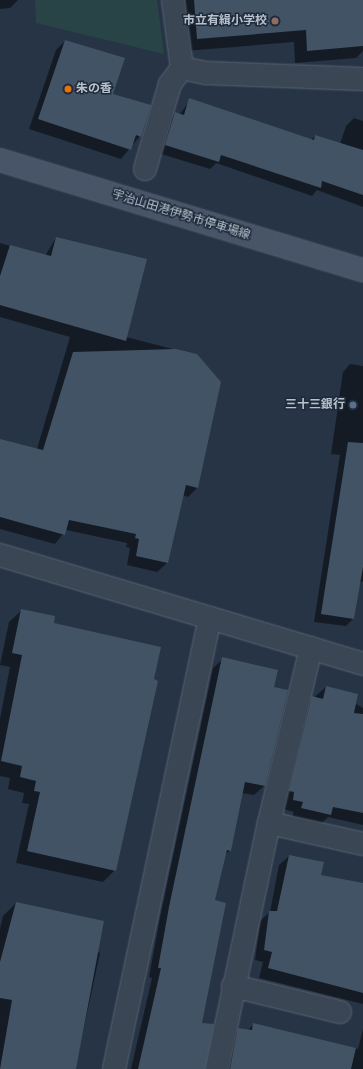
<!DOCTYPE html>
<html>
<head>
<meta charset="utf-8">
<style>
	body { margin:0 }
	#map { position:relative; width:363px; height:1069px; overflow:hidden; background:#263446; font-family:Roboto,"Noto Sans JP",sans-serif }
	div>[style] { position:absolute }
	.green>* { inset:0; background:#284447 }
	.shadow>* { inset:0; background:#0007 }
	.building>* { inset:0; background:#415365 }
	.roads { filter:drop-shadow(0 0 1px #596472) drop-shadow(0 0 1px #596472) }
	.street>* { height:22px; margin:-11px; padding:0 11px; transform-origin:11px; border-radius:11px; background:#3b4655 }
	.secondary>* { height:22px; margin:-11px; padding:0 11px; transform-origin:11px; border-radius:11px; background:#485569 }
	.dots>* { width:11px; height:11px; translate:-50% -50%; box-sizing:border-box; border:2px solid #1f2b3b; border-radius:50% }
	span { translate:-50% -50%; white-space:nowrap; text-align:center; line-height:1.15; -webkit-text-stroke:3px #1f2b3b; paint-order:stroke }
	.poi-label { font-size:12px; color:#b8c2ce; font-weight:700 }
	.right { translate:-100% -50%; text-align:right }
	.left { translate:0 -50%; text-align:left }
	.street-label { font-size:12px; color:#b8c2ce }
</style>
</head>
<body>
<div id="map">
	<div class="green">
		<div style="clip-path:polygon(35px 0,157px 0,164px 54px,36px 23px)"></div>
	</div>
	<div class="shadow">
		<div style="clip-path:polygon(0 0,18px 0,10px 8px,0 9px)"></div>
		<div style="clip-path:polygon(181px 0,363px 0,363px 51px,356px 58px,295px 63px,294px 42px,185px 51px)"></div>
		<div style="clip-path:polygon(65px 41px,112px 94px,140px 136px,121px 159px,29px 129px,56px 50px)"></div>
		<div style="clip-path:polygon(190px 100px,311px 140px,315px 136px,340px 144px,346px 126px,354px 118px,363px 121px,363px 207px,317px 190px,312px 196px,216px 163px,210px 169px,158px 153px,167px 121px,175px 113px,180px 114px)"></div>
		<div style="clip-path:polygon(56px 238px,126px 337px,196px 355px,197px 488px,188px 497px,182px 495px,167px 563px,157px 572px,127px 565px,130px 548px,126px 547px,127px 543px,66px 530px,55px 544px,0 529px,0 440px,37px 449px,70px 337px,0 317px,0 243px,45px 256px)"></div>
		<div style="clip-path:polygon(350px 364px,363px 366px,363px 581px,359px 583px,354px 618px,346px 626px,314px 622px,340px 455px,331px 454px,343px 372px)"></div>
		<div style="clip-path:polygon(22px 610px,53px 624px,115px 870px,103px 882px,16px 863px,29px 804px,22px 803px,24px 793px,8px 789px,10px 778px,0 776px,0 719px,10px 667px,0 665px,9px 622px)"></div>
		<div style="clip-path:polygon(223px 659px,273px 687px,264px 786px,254px 795px,242px 793px,230px 850px,224px 856px,214px 901px,201px 1024px,204px 1069px,131px 1069px,152px 978px,149px 977px,160px 917px,213px 668px)"></div>
		<div style="clip-path:polygon(326px 687px,363px 708px,363px 825px,328px 817px,321px 824px,292px 817px,294px 812px,284px 809px,285px 802px,280px 801px,303px 707px)"></div>
		<div style="clip-path:polygon(289px 856px,319px 875px,363px 884px,363px 1004px,259px 978px,263px 962px,255px 960px,260px 921px,270px 912px,279px 865px)"></div>
		<div style="clip-path:polygon(16px 903px,100px 953px,75px 1069px,0 1069px,0 929px,3px 916px)"></div>
		<div style="clip-path:polygon(254px 1024px,358px 1049px,363px 1029px,363px 1069px,223px 1069px,229px 1039px,239px 1029px,248px 1030px)"></div>
	</div>
	<div class="building">
		<div style="clip-path:polygon(194px 0,363px 0,363px 46px,307px 51px,306px 30px,197px 39px)"></div>
		<div style="clip-path:polygon(65px 40px,125px 58px,113px 94px,151px 105px,141px 137px,136px 135px,131px 150px,38px 119px)"></div>
		<div style="clip-path:polygon(189px 98px,314px 140px,315px 135px,363px 150px,363px 195px,322px 181px,321px 188px,221px 155px,219px 162px,165px 145px,175px 112px,184px 115px)"></div>
		<div style="clip-path:polygon(56px 237px,147px 259px,126px 341px,0 305px,0 276px,10px 245px,51px 256px)"></div>
		<div style="clip-path:polygon(176px 349px,197px 354px,221px 382px,198px 488px,186px 485px,168px 563px,136px 556px,139px 539px,135px 538px,136px 534px,69px 520px,65px 535px,0 517px,0 439px,43px 450px,73px 352px)"></div>
		<div style="clip-path:polygon(348px 442px,363px 443px,363px 567px,354px 619px,321px 614px)"></div>
		<div style="clip-path:polygon(21px 609px,55px 616px,54px 623px,161px 647px,154px 679px,158px 681px,116px 871px,27px 851px,40px 792px,34px 791px,36px 781px,20px 777px,22px 766px,1px 761px,22px 655px,12px 653px)"></div>
		<div style="clip-path:polygon(222px 657px,278px 670px,274px 687px,288px 690px,265px 786px,245px 782px,231px 851px,227px 850px,215px 900px,226px 903px,202px 1023px,214px 1024px,205px 1069px,138px 1069px,161px 968px,158px 968px,169px 907px)"></div>
		<div style="clip-path:polygon(326px 686px,358px 694px,354px 713px,363px 714px,363px 813px,333px 807px,331px 815px,301px 808px,303px 802px,293px 800px,294px 792px,289px 791px,312px 696px,323px 699px)"></div>
		<div style="clip-path:polygon(289px 855px,324px 862px,321px 875px,363px 883px,363px 993px,268px 968px,272px 952px,264px 950px,269px 911px,277px 911px)"></div>
		<div style="clip-path:polygon(16px 902px,104px 921px,76px 1069px,0 1069px,12px 1000px,0 998px,0 962px)"></div>
		<div style="clip-path:polygon(253px 1023px,356px 1048px,351px 1069px,230px 1069px,238px 1028px,252px 1030px)"></div>
	</div>
	<div class="roads">
		<div class="street">
			<div style="left:182px;top:68px;width:25px;rotate:12deg"></div>
			<div style="left:206px;top:73px;width:157px;rotate:2.2deg"></div>
			<div style="left:145px;top:169px;width:89px;rotate:-73.6deg"></div>
			<div style="left:170px;top:84px;width:20px;rotate:-53deg"></div>
			<div style="left:182px;top:68px;width:69px;rotate:-97.5deg"></div>
			<div style="left:0;top:555px;width:379px;rotate:16.7deg"></div>
			<div style="left:269px;top:823px;width:96px;rotate:12.6deg"></div>
			<div style="left:233px;top:986px;width:110px;rotate:13.7deg"></div>
			<div style="left:114px;top:1069px;width:461px;rotate:-78deg"></div>
			<div style="left:217px;top:1069px;width:251px;rotate:-78.1deg"></div>
			<div style="left:269px;top:823px;width:180px;rotate:-76.5deg"></div>
		</div>
		<div class="secondary">
			<div style="left:0;top:160px;width:379px;rotate:16.9deg"></div>
		</div>
	</div>
	<div class="dots">
		<div style="left:275px;top:21px;background:#8d6e63"></div>
		<div style="left:68px;top:89px;background:#e8710a"></div>
		<div style="left:353px;top:405px;background:#5c6f8a"></div>
	</div>
	<div class="poi-label">
		<span class="right" style="left:267px;top:21px">市立有緝小学校</span>
		<span class="left" style="left:76px;top:89px">朱の香</span>
		<span class="right" style="left:345px;top:405px">三十三銀行</span>
	</div>
	<div class="street-label">
		<span style="left:181px;top:215px;rotate:17deg">宇治山田港伊勢市停車場線</span>
	</div>
</div>
</body>
</html>
